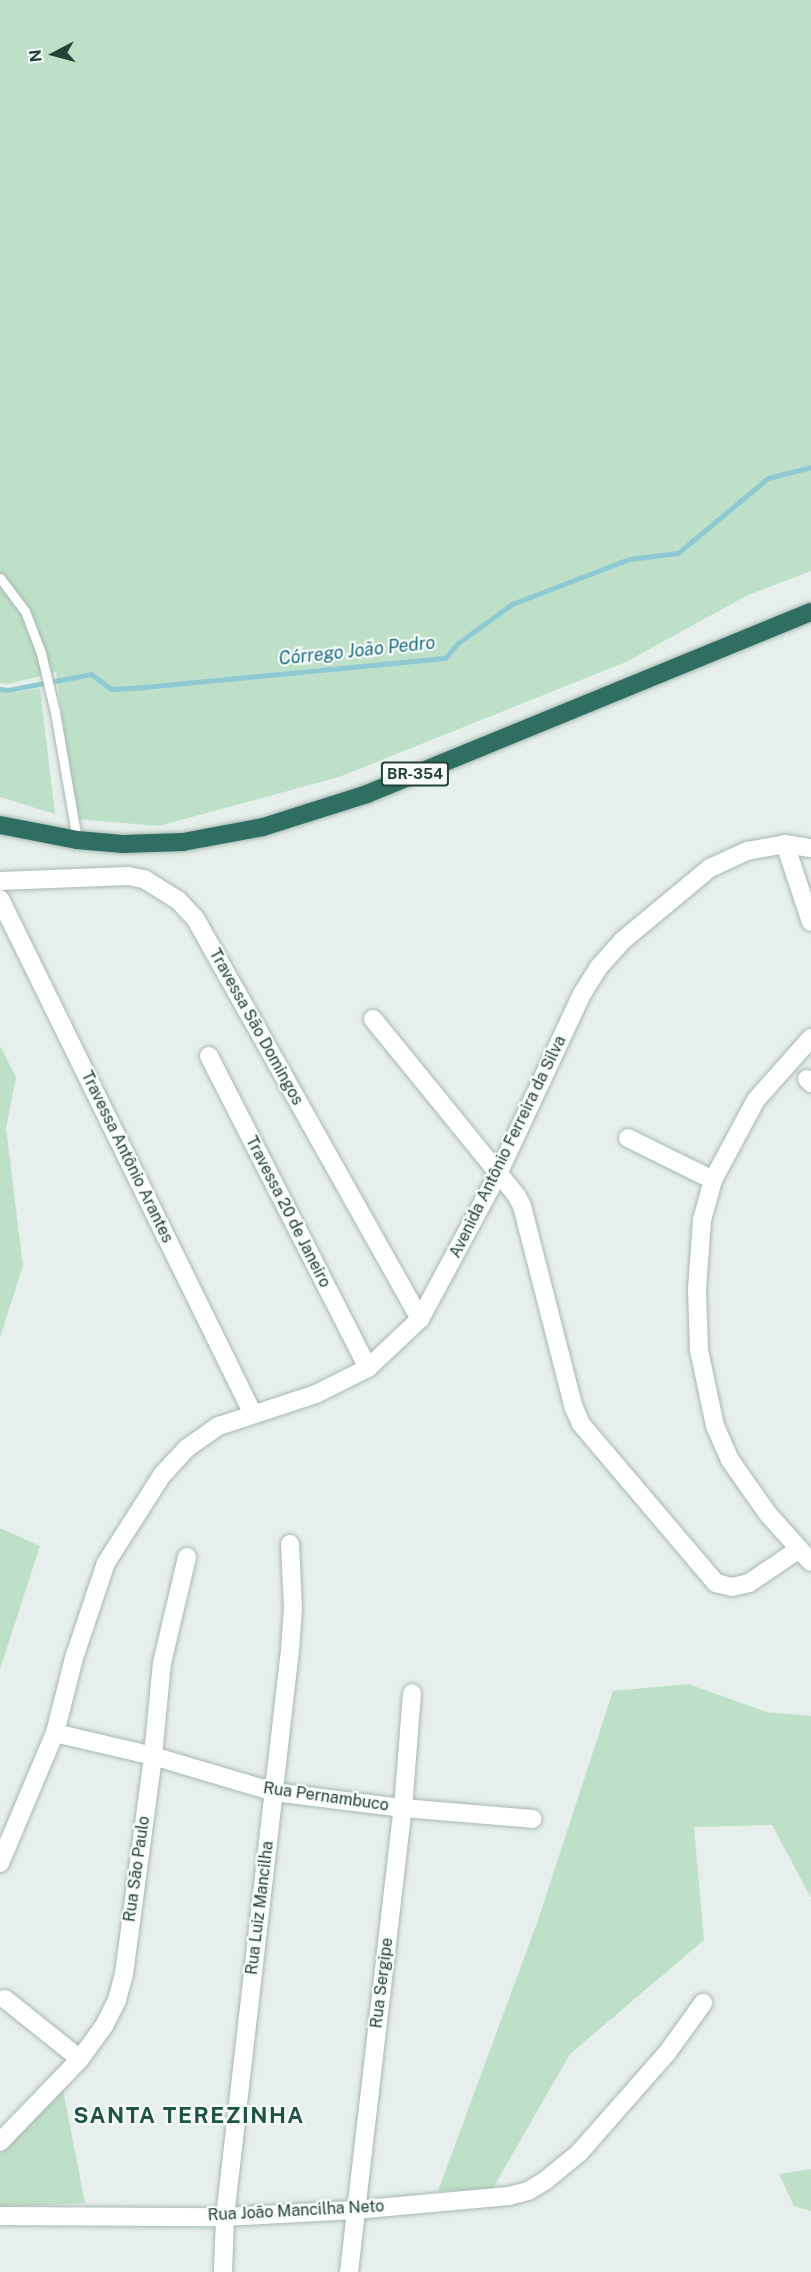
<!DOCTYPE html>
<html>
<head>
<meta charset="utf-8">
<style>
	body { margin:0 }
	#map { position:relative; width:811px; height:2272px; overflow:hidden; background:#e6efeb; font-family:"Public Sans",sans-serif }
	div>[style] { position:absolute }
	.green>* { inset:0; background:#bfe0c8 }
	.stream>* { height:5px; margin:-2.5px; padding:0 2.5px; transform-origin:2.5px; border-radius:2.5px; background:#8ec9d4 }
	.roads { filter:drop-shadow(0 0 2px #a8b8b2) drop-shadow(0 0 2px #a8b8b2) }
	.lane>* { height:9px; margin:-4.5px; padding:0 4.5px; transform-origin:4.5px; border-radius:4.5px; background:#fff }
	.street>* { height:18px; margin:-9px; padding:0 9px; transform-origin:9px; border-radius:9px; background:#fff }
	.secondary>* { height:18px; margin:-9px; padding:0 9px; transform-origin:9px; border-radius:9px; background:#fff }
	.highway>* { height:18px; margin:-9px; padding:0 9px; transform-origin:9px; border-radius:9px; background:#2f6f62 }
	span { translate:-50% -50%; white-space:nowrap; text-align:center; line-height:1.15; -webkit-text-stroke:4.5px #f7fbf9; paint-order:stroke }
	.shield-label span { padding:2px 4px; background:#f7fbf9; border:2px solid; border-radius:4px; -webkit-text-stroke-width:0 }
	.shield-label { font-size:15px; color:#24423a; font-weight:700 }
	.street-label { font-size:16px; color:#24423a }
	.water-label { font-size:18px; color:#1c6f80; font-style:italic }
	.district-label { font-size:22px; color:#1f5548; font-weight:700; letter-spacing:1.5px }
	.north { position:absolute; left:24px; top:24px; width:60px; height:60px; -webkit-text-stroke:4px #f7fbf9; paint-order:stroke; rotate:264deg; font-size:16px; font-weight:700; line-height:24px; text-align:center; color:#24423a }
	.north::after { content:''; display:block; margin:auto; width:21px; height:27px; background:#24423a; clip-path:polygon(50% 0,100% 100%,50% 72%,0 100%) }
</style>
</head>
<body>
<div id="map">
	<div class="green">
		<div style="clip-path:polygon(0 0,811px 0,811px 571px,746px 596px,626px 662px,339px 777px,159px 826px,76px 819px,56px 672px,8px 684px,0 683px)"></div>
		<div style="clip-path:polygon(40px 688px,55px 814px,0 797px,0 692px,11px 693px)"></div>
		<div style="clip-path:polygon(0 1046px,16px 1077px,6px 1128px,23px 1266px,0 1337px)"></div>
		<div style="clip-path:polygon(0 1528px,40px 1546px,0 1669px)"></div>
		<div style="clip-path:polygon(688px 1684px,767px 1712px,811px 1716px,811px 1898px,772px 1825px,694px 1827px,704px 1940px,570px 2054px,492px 2190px,438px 2191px,538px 1920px,613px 1691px)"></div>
		<div style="clip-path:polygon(63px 2090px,85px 2203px,0 2207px,0 2154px)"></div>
		<div style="clip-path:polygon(811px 2169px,811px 2211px,794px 2206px,779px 2174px)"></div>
	</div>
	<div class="stream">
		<div style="left:0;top:689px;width:8px;rotate:7deg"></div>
		<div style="left:8px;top:690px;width:85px;rotate:-10.9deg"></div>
		<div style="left:91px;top:674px;width:25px;rotate:37deg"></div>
		<div style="left:111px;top:689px;width:33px;rotate:-3deg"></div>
		<div style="left:144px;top:687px;width:302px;rotate:-5.5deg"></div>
		<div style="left:445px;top:658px;width:20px;rotate:-49deg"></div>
		<div style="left:458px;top:643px;width:67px;rotate:-35.8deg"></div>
		<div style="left:512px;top:604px;width:125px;rotate:-21deg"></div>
		<div style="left:629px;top:559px;width:49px;rotate:-7deg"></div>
		<div style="left:678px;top:553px;width:117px;rotate:-39.8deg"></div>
		<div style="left:768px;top:478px;width:44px;rotate:-14.3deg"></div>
	</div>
	<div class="roads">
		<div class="lane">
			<div style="left:0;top:578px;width:41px;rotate:52.9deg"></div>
			<div style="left:25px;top:611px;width:45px;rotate:69.1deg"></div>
			<div style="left:41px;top:653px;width:61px;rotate:76.7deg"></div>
			<div style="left:55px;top:712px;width:130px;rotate:80.2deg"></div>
		</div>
		<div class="street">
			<div style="left:785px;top:844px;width:82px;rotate:71.6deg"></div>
			<div style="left:0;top:881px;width:128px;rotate:-2.2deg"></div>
			<div style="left:128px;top:876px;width:16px;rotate:11deg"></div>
			<div style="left:144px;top:879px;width:40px;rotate:32deg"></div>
			<div style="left:178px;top:900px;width:25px;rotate:47deg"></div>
			<div style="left:195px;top:918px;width:460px;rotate:60.7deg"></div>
			<div style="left:0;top:899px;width:574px;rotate:63.84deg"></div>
			<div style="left:373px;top:1019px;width:227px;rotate:50.9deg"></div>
			<div style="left:516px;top:1195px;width:13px;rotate:61deg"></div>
			<div style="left:522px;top:1206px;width:209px;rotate:75.6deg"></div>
			<div style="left:574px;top:1408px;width:17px;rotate:66deg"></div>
			<div style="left:581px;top:1424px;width:209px;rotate:49.7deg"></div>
			<div style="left:716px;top:1583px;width:16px;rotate:14deg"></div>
			<div style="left:732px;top:1587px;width:17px;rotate:-13deg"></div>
			<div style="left:749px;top:1583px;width:59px;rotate:-34deg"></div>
			<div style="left:811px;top:1038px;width:83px;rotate:131.6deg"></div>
			<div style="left:756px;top:1100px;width:91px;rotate:118.3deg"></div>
			<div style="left:713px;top:1180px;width:41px;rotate:105.4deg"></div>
			<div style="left:702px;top:1220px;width:69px;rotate:94.1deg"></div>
			<div style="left:697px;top:1289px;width:61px;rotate:88.1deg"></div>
			<div style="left:699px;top:1350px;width:78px;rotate:78.1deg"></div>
			<div style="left:715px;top:1426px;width:37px;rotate:66deg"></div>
			<div style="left:730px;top:1460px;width:66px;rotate:54.9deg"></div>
			<div style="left:768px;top:1514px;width:64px;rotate:48.1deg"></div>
			<div style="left:209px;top:1056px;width:350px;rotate:63deg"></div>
			<div style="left:807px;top:1079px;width:6px;rotate:45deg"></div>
			<div style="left:628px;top:1138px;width:95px;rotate:26.3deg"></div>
			<div style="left:55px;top:1733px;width:101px;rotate:13.2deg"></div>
			<div style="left:153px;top:1756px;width:126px;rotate:16.6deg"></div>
			<div style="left:274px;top:1792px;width:130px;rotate:7.1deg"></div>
			<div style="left:403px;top:1808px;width:130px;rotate:4.8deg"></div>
			<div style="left:5px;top:1999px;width:96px;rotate:38.7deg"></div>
			<div style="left:0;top:2142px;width:115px;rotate:-46.1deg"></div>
			<div style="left:80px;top:2059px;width:41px;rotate:-54deg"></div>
			<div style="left:104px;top:2026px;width:29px;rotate:-63deg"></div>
			<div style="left:117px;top:2000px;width:27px;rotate:-75deg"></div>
			<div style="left:124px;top:1974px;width:220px;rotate:-82.4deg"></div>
			<div style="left:153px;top:1756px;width:93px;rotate:-84.5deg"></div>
			<div style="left:162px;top:1663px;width:109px;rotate:-76.7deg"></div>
			<div style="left:0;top:2216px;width:225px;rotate:0.3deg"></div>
			<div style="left:225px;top:2217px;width:130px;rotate:-3.1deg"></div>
			<div style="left:355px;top:2210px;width:155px;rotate:-5.2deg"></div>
			<div style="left:509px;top:2196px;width:20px;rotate:-15deg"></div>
			<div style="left:528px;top:2191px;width:21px;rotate:-31deg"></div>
			<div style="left:546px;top:2180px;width:43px;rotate:-39.3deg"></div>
			<div style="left:579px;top:2153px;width:133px;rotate:-48.7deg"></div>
			<div style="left:667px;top:2053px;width:62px;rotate:-54.2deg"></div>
			<div style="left:223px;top:2272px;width:55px;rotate:-87.9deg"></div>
			<div style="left:225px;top:2217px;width:571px;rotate:-83.46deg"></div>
			<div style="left:290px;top:1650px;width:42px;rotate:-85.9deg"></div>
			<div style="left:293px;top:1608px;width:64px;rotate:-92.7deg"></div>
			<div style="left:349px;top:2272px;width:467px;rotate:-83.4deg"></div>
			<div style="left:403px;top:1808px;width:115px;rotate:-85.5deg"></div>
		</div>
		<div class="secondary">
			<div style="left:0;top:1863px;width:141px;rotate:-67.1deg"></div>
			<div style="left:55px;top:1733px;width:77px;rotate:-75.8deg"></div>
			<div style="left:74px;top:1658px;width:100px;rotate:-71.4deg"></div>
			<div style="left:106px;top:1563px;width:104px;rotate:-57.5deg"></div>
			<div style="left:162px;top:1475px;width:37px;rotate:-47deg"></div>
			<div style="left:187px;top:1448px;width:39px;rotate:-35deg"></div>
			<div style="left:219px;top:1426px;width:102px;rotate:-18.3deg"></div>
			<div style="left:316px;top:1394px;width:58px;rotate:-26.6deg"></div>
			<div style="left:368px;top:1368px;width:71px;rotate:-43.3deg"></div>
			<div style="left:420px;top:1319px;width:165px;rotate:-61.7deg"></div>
			<div style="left:498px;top:1174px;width:199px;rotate:-65deg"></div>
			<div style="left:582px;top:994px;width:31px;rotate:-58deg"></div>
			<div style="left:598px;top:968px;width:36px;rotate:-48deg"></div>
			<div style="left:622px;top:941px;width:114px;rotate:-39.7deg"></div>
			<div style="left:710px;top:868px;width:41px;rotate:-24.7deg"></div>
			<div style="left:747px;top:851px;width:39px;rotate:-10deg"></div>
			<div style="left:785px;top:844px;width:26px;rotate:9deg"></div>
		</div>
		<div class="highway">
			<div style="left:0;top:825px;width:78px;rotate:11deg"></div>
			<div style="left:77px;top:840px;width:46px;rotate:5deg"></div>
			<div style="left:123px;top:844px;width:60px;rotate:-1.9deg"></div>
			<div style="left:183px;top:842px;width:81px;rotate:-10.6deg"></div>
			<div style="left:263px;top:827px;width:109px;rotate:-17.6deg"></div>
			<div style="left:367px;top:794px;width:480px;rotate:-22.3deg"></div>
		</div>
	</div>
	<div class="shield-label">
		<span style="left:415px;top:774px">BR-354</span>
	</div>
	<div class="street-label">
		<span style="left:256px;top:1027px;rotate:61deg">Travessa São Domingos</span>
		<span style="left:508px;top:1147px;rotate:-64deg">Avenida Antônio Ferreira da Silva</span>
		<span style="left:127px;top:1157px;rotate:64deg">Travessa Antônio Arantes</span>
		<span style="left:288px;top:1212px;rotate:63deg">Travessa 20 de Janeiro</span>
		<span style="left:326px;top:1797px;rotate:8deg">Rua Pernambuco</span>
		<span style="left:137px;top:1869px;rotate:-82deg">Rua São Paulo</span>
		<span style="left:260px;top:1908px;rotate:-83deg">Rua Luiz Mancilha</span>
		<span style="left:382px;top:1983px;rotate:-83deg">Rua Sergipe</span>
		<span style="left:296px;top:2211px;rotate:-3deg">Rua João Mancilha Neto</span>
	</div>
	<div class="water-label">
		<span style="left:357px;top:651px;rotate:-6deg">Córrego João Pedro</span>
	</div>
	<div class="district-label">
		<span style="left:189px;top:2116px">SANTA TEREZINHA</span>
	</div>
	<div class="north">N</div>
</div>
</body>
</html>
